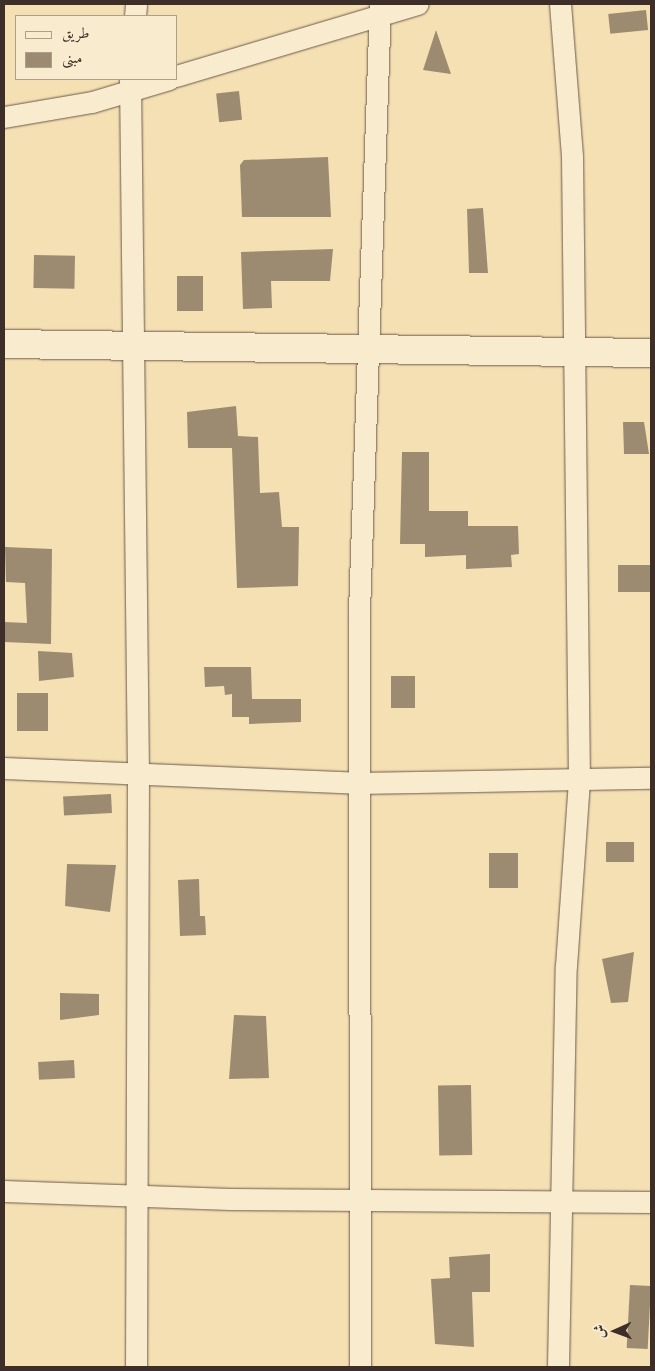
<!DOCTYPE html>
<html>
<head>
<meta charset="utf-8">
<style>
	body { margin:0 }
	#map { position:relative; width:655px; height:1371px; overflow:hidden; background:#f5e0b3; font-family:Alegreya,Amiri,serif }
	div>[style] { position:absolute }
	.building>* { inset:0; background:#9d8b71; transform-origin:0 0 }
	.roads { filter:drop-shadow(0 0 1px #6b5a4c) drop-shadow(0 0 1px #6b5a4c) }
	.street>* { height:21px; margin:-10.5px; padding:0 10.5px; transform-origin:10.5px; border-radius:10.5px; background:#f8ebce }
	.secondary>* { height:28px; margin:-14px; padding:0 14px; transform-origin:14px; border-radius:14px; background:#f8ebce }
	span { translate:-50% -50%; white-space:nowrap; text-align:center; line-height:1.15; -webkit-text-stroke:4.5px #f8ebce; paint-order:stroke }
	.frame { position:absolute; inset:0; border:5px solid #3d2e29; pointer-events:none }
	.legend { position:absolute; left:15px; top:15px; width:162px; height:65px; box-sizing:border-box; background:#f8ebce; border:1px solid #ad9f8c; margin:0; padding:6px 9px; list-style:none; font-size:15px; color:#3d2e29 }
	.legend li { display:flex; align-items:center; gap:10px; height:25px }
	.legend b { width:25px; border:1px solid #ad9f8c }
	.north { position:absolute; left:590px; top:1306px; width:50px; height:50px; -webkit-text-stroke:4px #f8ebce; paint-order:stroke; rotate:268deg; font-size:14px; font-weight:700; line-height:20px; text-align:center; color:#3d2e29 }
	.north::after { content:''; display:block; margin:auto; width:18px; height:22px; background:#3d2e29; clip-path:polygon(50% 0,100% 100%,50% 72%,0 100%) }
</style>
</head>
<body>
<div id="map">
	<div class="building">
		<div style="left:646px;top:10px;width:20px;height:38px;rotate:84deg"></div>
		<div style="clip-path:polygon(436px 30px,451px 74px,423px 70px)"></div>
		<div style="left:239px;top:91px;width:29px;height:23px;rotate:84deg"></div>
		<div style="clip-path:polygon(328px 157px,331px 217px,242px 217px,240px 165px,244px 160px)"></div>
		<div style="clip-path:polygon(483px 208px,488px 273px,469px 273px,467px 209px)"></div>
		<div style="clip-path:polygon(333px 249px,330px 281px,271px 281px,272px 308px,243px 309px,241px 252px)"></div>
		<div style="left:34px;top:255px;width:41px;height:33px;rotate:1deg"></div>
		<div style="left:177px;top:276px;width:26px;height:35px"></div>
		<div style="clip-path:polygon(236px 406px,238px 436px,258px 437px,260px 493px,279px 492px,282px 527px,299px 527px,298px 586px,237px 588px,232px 448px,188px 448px,187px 412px)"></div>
		<div style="clip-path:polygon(623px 422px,644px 422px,649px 454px,624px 454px)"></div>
		<div style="clip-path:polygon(402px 452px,429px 452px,429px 511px,468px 511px,468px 526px,518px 526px,519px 554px,511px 555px,512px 567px,466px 569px,466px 555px,425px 557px,425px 544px,400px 544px)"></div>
		<div style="clip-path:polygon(5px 547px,52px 549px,51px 644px,4px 642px,4px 622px,27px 623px,25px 583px,6px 582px)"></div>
		<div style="left:618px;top:565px;width:33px;height:27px"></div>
		<div style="clip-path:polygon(38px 651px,72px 653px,74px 677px,39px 681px)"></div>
		<div style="clip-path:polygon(204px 667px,251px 667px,252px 699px,301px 699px,301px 722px,249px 724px,249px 717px,232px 717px,232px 694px,225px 695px,224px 686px,205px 687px)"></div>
		<div style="left:391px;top:676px;width:24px;height:32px"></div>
		<div style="left:17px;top:693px;width:31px;height:38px"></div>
		<div style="left:111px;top:794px;width:19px;height:48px;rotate:87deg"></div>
		<div style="left:606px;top:842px;width:28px;height:20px"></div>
		<div style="left:518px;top:853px;width:35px;height:29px;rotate:90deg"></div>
		<div style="clip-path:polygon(67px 864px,116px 865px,110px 912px,65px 906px)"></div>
		<div style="clip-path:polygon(199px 879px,200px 916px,205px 916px,206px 935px,180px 936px,178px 880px)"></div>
		<div style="clip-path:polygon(634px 952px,628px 1002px,611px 1003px,602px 959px)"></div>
		<div style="clip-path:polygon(60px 993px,99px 994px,99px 1015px,60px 1020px)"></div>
		<div style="clip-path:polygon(234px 1015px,266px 1016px,269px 1078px,229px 1079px)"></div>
		<div style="left:74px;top:1060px;width:18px;height:36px;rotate:87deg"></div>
		<div style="left:471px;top:1085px;width:70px;height:33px;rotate:89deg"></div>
		<div style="clip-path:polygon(490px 1254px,490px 1292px,472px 1292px,474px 1347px,435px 1344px,431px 1279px,450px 1278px,449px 1257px)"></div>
		<div style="left:630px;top:1285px;width:21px;height:63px;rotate:3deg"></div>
	</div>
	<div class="roads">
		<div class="street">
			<div style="left:135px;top:16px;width:12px;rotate:-85deg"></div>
			<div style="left:176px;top:76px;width:252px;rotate:-16.6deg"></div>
			<div style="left:130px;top:79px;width:695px;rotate:89.34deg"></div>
			<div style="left:138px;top:774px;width:593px;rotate:90.19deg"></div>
			<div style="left:4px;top:117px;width:89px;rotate:-9.7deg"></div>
			<div style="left:92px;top:102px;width:80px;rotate:-16.6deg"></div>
			<div style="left:4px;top:768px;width:353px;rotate:2.4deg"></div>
			<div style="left:357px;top:783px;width:294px;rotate:-1deg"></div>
			<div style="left:4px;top:1191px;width:226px;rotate:2deg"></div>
			<div style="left:230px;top:1199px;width:421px;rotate:0.4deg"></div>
			<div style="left:360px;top:1367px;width:756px;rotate:-90.08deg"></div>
			<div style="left:359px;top:611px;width:607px;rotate:-88.02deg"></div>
			<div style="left:558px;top:1367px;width:401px;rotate:-88.9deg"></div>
			<div style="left:566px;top:966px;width:184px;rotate:-86deg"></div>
			<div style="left:579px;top:782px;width:626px;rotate:-90.64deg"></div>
			<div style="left:572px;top:156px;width:152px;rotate:-94.5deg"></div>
		</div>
		<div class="secondary">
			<div style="left:4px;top:344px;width:647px;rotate:0.8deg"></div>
		</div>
	</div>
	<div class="frame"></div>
	<ul class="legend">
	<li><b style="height:6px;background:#f8ebce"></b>طريق</li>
	<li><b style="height:14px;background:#9d8b71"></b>مبنى</li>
	</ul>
	<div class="north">ش</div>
</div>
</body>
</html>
